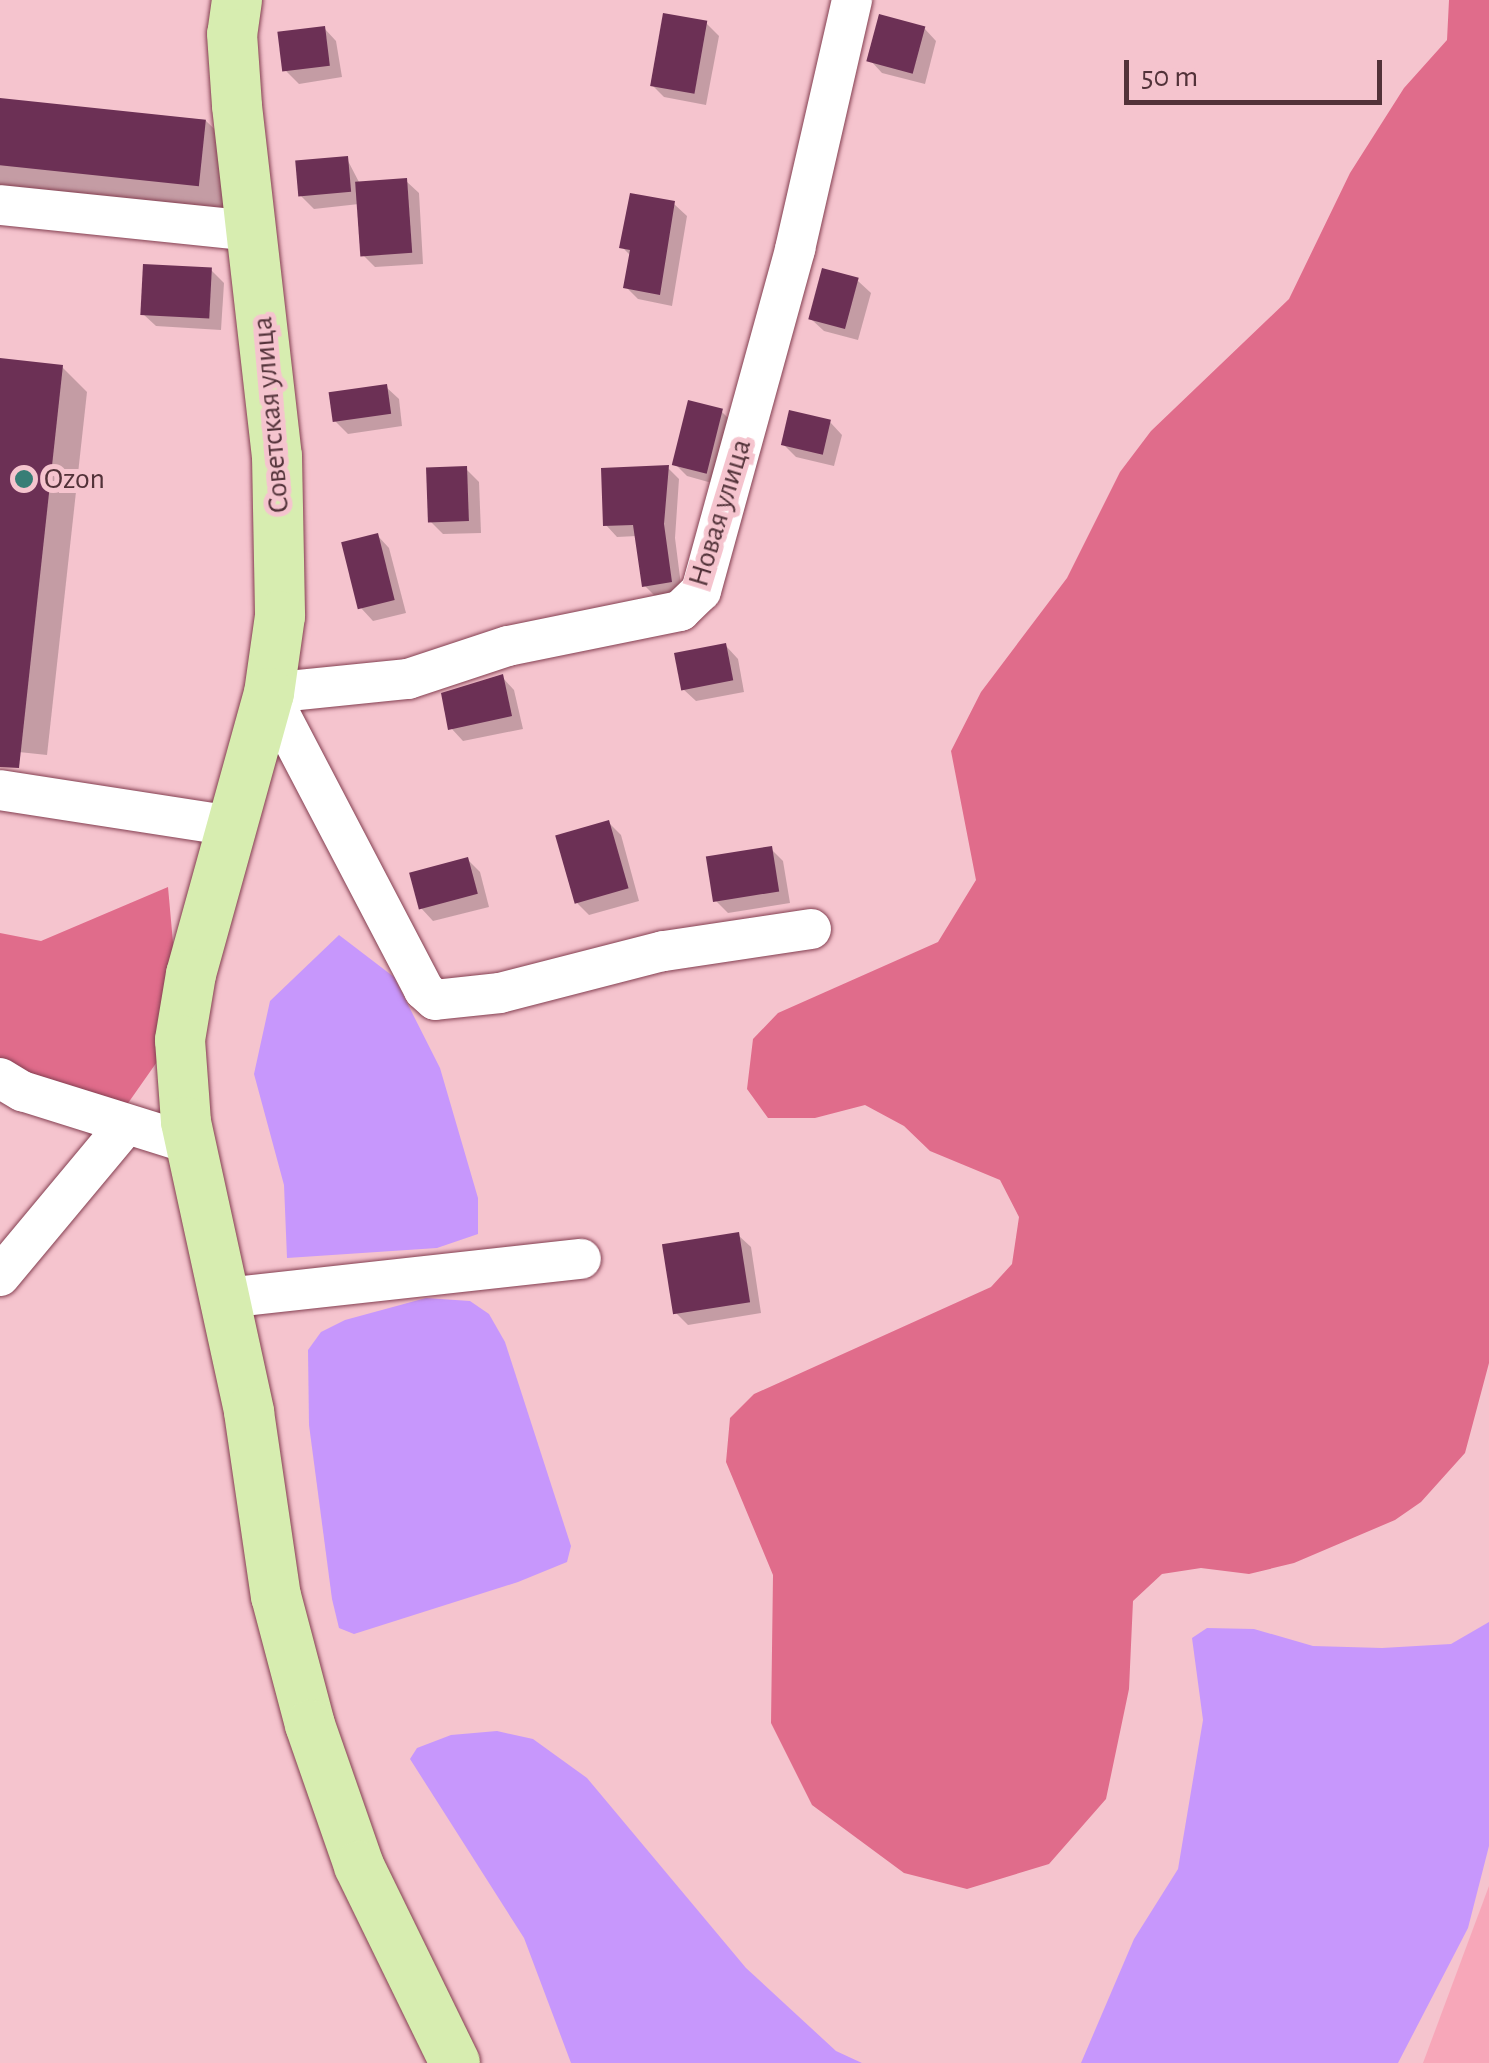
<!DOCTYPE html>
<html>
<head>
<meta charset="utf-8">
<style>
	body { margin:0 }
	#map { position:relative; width:1489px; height:2063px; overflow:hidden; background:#f5c4ce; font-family:"Alegreya Sans",sans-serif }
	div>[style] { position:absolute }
	.green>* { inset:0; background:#f7a7b9 }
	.forest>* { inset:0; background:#e06c8b }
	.water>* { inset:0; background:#c797fc }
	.shadow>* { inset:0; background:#0003 }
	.building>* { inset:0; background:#6c3055; transform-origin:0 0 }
	.roads { filter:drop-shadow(0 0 2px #843f51) drop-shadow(0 0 2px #843f51) }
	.minor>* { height:40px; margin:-20px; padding:0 20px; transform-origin:20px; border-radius:20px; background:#fff }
	.major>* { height:50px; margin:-25px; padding:0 25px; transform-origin:25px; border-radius:25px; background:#d7edb0 }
	.dots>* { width:28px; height:28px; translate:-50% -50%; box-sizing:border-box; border:5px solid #f5c4ce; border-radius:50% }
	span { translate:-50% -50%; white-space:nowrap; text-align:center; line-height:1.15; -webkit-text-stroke:10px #f5c4ce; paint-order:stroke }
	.street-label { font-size:30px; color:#523239 }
	.poi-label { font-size:30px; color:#523239 }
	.left { translate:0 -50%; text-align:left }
	.scale { position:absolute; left:1124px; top:60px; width:258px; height:45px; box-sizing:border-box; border:5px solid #523239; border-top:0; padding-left:12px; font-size:30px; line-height:35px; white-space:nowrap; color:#523239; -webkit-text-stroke:8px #f5c4ce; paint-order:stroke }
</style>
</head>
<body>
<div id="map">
	<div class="green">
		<div style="clip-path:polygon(1489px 1886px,1489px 2063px,1423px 2063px)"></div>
	</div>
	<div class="forest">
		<div style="clip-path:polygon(1449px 0,1489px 0,1489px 1363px,1465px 1453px,1421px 1502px,1395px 1520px,1294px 1563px,1249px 1574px,1201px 1568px,1162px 1574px,1133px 1601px,1129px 1689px,1106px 1799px,1049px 1864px,967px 1889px,904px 1873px,812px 1805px,771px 1723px,773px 1575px,726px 1462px,730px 1418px,754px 1394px,991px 1287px,1012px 1264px,1019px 1217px,1000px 1180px,930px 1151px,904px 1126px,865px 1105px,815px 1118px,768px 1118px,747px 1089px,753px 1039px,778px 1013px,938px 942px,976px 880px,951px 751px,981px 692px,1067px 578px,1120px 472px,1151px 431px,1289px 299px,1350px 173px,1404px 88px,1447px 40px)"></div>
		<div style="clip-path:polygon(168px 887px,175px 965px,159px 1059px,119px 1116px,0 1096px,0 933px,41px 941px)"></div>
	</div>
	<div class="water">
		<div style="clip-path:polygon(339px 935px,394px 977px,440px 1068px,478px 1198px,478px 1234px,437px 1248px,287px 1258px,284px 1185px,254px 1074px,270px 1001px)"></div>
		<div style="clip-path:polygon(426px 1298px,470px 1301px,489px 1314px,505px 1342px,571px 1546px,567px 1562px,518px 1582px,354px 1634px,339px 1628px,332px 1599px,309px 1425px,308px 1350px,321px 1332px,345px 1320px)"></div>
		<div style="clip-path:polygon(1489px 1622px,1489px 1846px,1468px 1928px,1398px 2063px,1081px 2063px,1134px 1939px,1178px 1869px,1203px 1720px,1192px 1638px,1207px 1628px,1254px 1629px,1313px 1646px,1382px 1648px,1451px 1644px)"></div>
		<div style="clip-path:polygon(497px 1731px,533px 1739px,587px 1778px,746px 1968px,836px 2051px,862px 2063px,571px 2063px,524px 1938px,410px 1759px,417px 1748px,451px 1735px)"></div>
	</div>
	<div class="shadow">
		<div style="clip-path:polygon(706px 23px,719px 36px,706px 105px,664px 97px,652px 85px)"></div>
		<div style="clip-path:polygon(324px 28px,336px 41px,342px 77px,299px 84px,286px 71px)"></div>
		<div style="clip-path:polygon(924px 28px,936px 41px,925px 84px,882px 73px,870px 60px)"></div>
		<div style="clip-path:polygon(0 100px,205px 120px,231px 145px,225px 208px,0 186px)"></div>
		<div style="clip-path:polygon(347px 159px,360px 184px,406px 181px,419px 193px,423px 264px,375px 267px,363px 255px,359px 204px,314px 209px,301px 196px)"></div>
		<div style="clip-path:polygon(674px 204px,687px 216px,672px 306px,638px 299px,626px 287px,631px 256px,622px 247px)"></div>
		<div style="clip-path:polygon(211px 270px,224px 283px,221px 330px,156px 326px,143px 314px)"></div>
		<div style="clip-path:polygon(858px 281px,871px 293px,858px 340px,824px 331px,811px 319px)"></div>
		<div style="clip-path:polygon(0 361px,62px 367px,87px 392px,47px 755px,0 750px)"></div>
		<div style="clip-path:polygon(386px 387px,399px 399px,402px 426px,348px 434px,335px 421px)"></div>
		<div style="clip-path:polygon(721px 411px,734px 424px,719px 485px,687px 476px,675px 464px)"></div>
		<div style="clip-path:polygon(830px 422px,842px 435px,834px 466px,796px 457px,783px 444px)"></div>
		<div style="clip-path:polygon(668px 468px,679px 479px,675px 538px,682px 593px,656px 597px,644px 585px,637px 536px,617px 537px,606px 525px)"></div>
		<div style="clip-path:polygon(466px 469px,479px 482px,481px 533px,443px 534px,430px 521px)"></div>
		<div style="clip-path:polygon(377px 535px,389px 548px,406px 613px,373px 621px,361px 608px)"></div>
		<div style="clip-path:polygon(726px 646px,738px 659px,744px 692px,696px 701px,683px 689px)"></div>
		<div style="clip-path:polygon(502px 677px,514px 690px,523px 729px,463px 741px,451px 728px)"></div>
		<div style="clip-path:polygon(608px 822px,621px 835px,639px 901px,589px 915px,576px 902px)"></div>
		<div style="clip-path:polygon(771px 849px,783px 861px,790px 903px,728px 913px,716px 901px)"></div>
		<div style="clip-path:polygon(468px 860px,480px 872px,489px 907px,433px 921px,421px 908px)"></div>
		<div style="clip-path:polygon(738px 1235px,751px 1247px,761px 1313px,688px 1325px,675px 1312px)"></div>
	</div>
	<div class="building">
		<div style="left:663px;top:13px;width:45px;height:74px;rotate:10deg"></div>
		<div style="left:879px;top:14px;width:48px;height:49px;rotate:15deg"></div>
		<div style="left:325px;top:26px;width:40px;height:48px;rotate:83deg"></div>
		<div style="left:0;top:98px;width:207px;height:67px;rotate:6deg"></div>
		<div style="left:348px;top:156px;width:36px;height:53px;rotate:85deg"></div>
		<div style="left:407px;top:178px;width:75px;height:52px;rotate:86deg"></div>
		<div style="clip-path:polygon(630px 193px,675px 201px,660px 295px,623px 288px,630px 250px,619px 248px)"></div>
		<div style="left:143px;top:264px;width:69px;height:51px;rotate:3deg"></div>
		<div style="left:822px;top:268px;width:38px;height:53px;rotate:15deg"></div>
		<div style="clip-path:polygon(0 358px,63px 365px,19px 768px,0 767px)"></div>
		<div style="left:387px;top:384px;width:30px;height:59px;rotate:82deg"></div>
		<div style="left:688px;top:400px;width:36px;height:67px;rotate:14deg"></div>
		<div style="left:789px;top:410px;width:43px;height:36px;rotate:13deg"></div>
		<div style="clip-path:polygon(669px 465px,664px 524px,672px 582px,642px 587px,633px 525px,603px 526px,601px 468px)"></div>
		<div style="left:467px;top:466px;width:55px;height:41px;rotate:88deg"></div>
		<div style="left:378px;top:533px;width:69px;height:38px;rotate:76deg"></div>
		<div style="left:726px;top:643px;width:38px;height:53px;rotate:79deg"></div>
		<div style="clip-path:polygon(503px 674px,512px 716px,448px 730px,441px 693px)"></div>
		<div style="left:609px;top:820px;width:71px;height:56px;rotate:74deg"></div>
		<div style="left:772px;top:846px;width:46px;height:67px;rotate:81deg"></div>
		<div style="left:468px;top:857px;width:38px;height:61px;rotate:75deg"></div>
		<div style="left:739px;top:1232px;width:71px;height:78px;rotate:81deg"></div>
	</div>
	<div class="roads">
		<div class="minor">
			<div style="left:0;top:205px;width:254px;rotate:5.9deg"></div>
			<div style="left:0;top:790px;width:236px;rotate:8.8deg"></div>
			<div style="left:811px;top:929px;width:150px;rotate:171.5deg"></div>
			<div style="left:663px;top:951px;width:168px;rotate:165.6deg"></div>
			<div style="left:500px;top:993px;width:65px;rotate:173.9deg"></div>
			<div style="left:435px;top:1000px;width:15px;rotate:-138deg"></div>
			<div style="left:424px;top:990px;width:335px;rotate:-117.6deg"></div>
			<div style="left:269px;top:693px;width:140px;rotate:-5.8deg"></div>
			<div style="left:408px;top:679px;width:105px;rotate:-18.3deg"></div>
			<div style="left:508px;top:646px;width:176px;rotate:-11.5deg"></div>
			<div style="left:680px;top:611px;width:29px;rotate:-44deg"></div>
			<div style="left:701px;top:591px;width:355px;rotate:-74.6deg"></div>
			<div style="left:795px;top:249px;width:255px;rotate:-77.1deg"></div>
			<div style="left:0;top:1078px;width:26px;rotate:31deg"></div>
			<div style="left:22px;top:1091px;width:177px;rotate:17.4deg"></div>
			<div style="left:0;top:1276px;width:194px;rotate:-50.2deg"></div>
			<div style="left:226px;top:1298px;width:357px;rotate:-6.3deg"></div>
		</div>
		<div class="major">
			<div style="left:237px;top:0;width:34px;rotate:98deg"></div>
			<div style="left:232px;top:34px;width:72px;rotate:86deg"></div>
			<div style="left:237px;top:106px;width:352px;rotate:83.5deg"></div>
			<div style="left:277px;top:456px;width:160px;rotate:88.9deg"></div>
			<div style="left:280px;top:616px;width:78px;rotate:98.1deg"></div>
			<div style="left:269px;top:693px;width:292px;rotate:105.5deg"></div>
			<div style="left:191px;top:974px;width:67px;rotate:99.5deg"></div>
			<div style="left:180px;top:1040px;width:82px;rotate:85.8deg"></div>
			<div style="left:186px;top:1122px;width:297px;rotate:77.7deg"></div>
			<div style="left:249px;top:1412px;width:186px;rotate:81.7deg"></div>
			<div style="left:276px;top:1596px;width:133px;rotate:75.2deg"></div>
			<div style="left:310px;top:1725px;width:149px;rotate:70.8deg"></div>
			<div style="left:359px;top:1866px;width:219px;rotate:64deg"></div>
		</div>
	</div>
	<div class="dots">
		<div style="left:24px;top:479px;background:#387e76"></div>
	</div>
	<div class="street-label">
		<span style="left:271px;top:415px;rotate:-95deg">Советская улица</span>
		<span style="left:720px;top:513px;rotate:-73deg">Новая улица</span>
	</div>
	<div class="poi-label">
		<span class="left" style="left:44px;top:479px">Ozon</span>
	</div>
	<div class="scale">50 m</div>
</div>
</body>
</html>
